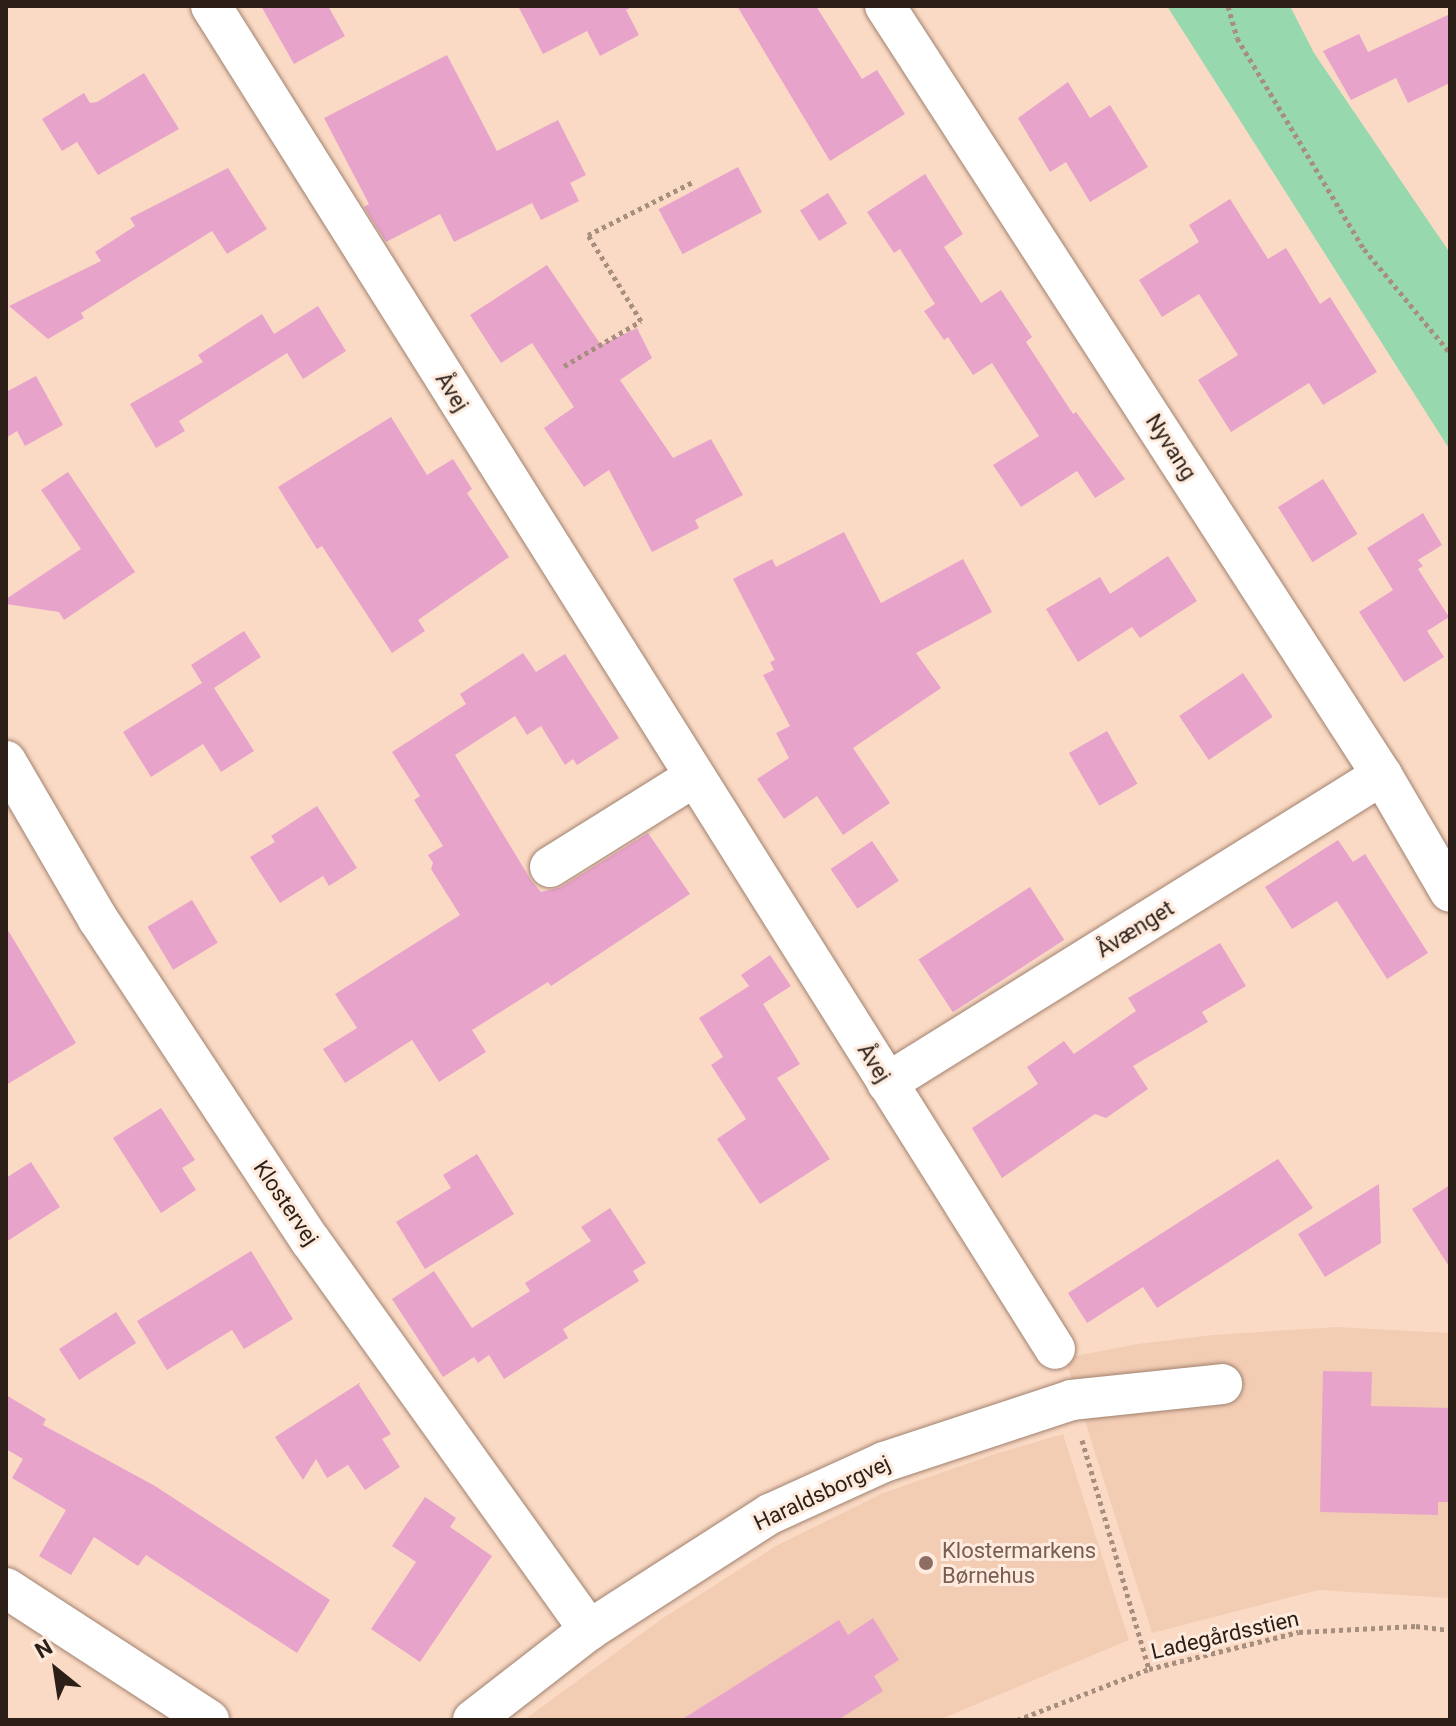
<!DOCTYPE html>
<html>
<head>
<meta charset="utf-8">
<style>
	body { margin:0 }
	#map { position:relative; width:1456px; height:1726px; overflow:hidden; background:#fbdac5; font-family:Roboto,sans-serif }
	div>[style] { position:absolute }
	.built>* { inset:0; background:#f3ccb4 }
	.green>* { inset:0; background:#98d8af }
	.building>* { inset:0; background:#e8a3cb; transform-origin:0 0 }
	.path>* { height:5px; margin-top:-2.5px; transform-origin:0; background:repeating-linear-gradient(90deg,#a78f7f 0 4px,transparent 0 8px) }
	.roads { filter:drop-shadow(0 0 2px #a0826f) drop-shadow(0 0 2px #a0826f) }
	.minor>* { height:40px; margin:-20px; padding:0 20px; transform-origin:20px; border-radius:20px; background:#fff }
	.dots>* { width:22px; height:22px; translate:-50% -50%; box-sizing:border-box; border:4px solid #feebde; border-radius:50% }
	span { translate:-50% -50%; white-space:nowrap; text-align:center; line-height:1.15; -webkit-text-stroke:6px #feebde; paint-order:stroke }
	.street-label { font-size:22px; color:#2b1f18 }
	.education-label { font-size:22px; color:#785e54 }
	.left { translate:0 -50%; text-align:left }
	.frame { position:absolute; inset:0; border:8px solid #2b1f18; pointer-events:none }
	.north { position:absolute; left:16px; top:1630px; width:80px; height:80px; -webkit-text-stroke:6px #feebde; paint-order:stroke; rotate:330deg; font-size:22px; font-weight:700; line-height:32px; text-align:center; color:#2b1f18 }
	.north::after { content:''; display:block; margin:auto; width:28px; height:36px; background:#2b1f18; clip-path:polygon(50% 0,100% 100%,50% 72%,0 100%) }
</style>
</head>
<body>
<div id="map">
	<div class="built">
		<div style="clip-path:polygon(1336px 1327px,1450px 1333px,1450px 1598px,1318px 1590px,1152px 1633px,1065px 1358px,1137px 1344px,1213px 1335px)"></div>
		<div style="clip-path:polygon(1063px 1434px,1129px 1640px,939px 1720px,524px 1720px,663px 1618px,776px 1546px,883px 1493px,995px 1454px)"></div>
	</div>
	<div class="green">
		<div style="clip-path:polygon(1167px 6px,1290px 6px,1314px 53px,1450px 253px,1450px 450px)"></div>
	</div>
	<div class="building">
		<div style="clip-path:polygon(261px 6px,328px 6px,345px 36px,294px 64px)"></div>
		<div style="clip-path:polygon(518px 6px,634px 6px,626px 10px,639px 35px,600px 56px,587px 31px,543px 54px)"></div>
		<div style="clip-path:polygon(737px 6px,816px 6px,862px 79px,877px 70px,905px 114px,830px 161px)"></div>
		<div style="clip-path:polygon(1450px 14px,1450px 83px,1408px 103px,1396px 78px,1351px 100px,1323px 51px,1359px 34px,1368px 52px)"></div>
		<div style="clip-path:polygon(447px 55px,497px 151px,558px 120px,586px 175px,570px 183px,579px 201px,541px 220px,532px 203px,454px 242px,440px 214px,386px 242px,364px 207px,369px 204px,324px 118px)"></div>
		<div style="clip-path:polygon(144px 73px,179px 129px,98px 175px,77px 142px,62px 151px,42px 119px,84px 93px,90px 103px,97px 102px)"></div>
		<div style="clip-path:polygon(1068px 82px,1090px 118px,1110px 105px,1148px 167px,1090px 202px,1066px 162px,1050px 172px,1018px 118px)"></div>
		<div style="left:738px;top:167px;width:51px;height:90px;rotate:62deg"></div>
		<div style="clip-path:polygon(228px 168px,267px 229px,227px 254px,212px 231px,81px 313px,84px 318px,48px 339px,9px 306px,101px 261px,95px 252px,135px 226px,130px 218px)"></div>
		<div style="clip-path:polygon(925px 174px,963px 234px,944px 247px,981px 303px,1001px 290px,1032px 337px,1026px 342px,1073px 414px,1076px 412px,1125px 479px,1095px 498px,1077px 471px,1021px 507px,993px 465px,1039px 436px,992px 363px,973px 375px,948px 337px,944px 340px,924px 311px,935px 304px,900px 249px,894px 253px,867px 212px)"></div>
		<div style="left:828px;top:193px;width:36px;height:33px;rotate:58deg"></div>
		<div style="clip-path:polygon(1230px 199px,1268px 259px,1286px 248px,1320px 304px,1330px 297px,1377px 372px,1323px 405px,1309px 383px,1231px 432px,1198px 380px,1238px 355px,1199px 294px,1162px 317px,1139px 280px,1199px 242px,1189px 225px)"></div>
		<div style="clip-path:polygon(547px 265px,601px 345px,637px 328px,652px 358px,620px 380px,673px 458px,711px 439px,743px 495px,695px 520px,699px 528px,652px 552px,609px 470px,584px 487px,544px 428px,574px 407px,532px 343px,501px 363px,470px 315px)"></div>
		<div style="clip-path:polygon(318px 306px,346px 351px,303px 379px,287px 353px,179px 421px,185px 431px,156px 448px,130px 404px,203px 362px,198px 355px,262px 314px,274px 334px)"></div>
		<div style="clip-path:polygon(36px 376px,63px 425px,25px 446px,17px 431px,6px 438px,6px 392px)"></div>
		<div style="clip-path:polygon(391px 417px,427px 475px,453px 459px,472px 489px,467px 493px,509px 557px,418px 620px,425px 631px,392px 653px,322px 546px,317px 549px,278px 487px)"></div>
		<div style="clip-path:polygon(68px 472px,135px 572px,64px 620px,59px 612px,6px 604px,6px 599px,81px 549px,41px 490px)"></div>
		<div style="left:1323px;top:479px;width:65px;height:53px;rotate:58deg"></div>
		<div style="clip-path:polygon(1423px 513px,1442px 545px,1418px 560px,1423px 566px,1418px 569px,1449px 617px,1427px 631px,1444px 657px,1404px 682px,1359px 612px,1393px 590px,1367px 548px)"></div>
		<div style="clip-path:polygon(844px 532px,881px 603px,963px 559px,992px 612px,916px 653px,941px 688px,853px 748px,890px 803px,843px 835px,817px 796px,784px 819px,757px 779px,789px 758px,776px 733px,790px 726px,763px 675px,774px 670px,770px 662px,775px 660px,733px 579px,772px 559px,776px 567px)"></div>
		<div style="clip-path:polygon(1168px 556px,1197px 601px,1140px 638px,1132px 627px,1078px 662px,1046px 609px,1100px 577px,1110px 594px)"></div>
		<div style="clip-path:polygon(244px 631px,261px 657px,214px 688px,254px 751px,221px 772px,203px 744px,151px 777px,123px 732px,202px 683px,191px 665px)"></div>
		<div style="clip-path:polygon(523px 653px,536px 672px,565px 654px,619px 738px,577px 765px,573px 759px,565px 765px,541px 726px,527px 735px,515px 716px,455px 755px,531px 880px,541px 892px,561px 887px,648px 833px,690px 894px,551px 986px,548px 982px,472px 1030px,486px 1052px,439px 1082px,412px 1040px,345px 1083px,323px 1049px,357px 1028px,335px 994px,460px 915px,431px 869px,433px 863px,428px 855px,443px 846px,414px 800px,420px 796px,392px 752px,466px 704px,460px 694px)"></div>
		<div style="left:1243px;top:673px;width:53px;height:77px;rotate:56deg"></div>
		<div style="left:1107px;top:731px;width:61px;height:44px;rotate:60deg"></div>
		<div style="clip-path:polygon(317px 806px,357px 868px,329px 886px,323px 876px,280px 903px,250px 857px,275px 842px,271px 836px)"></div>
		<div style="clip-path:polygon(1338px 840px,1353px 862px,1365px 854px,1428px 953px,1387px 979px,1337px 901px,1292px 929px,1265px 887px)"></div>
		<div style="left:872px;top:841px;width:48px;height:50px;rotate:56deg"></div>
		<div style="left:1030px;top:887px;width:63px;height:133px;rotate:57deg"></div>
		<div style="left:192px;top:900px;width:50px;height:52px;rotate:59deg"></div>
		<div style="clip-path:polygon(6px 927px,76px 1043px,6px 1085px)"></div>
		<div style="clip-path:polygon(1220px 943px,1246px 986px,1202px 1012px,1208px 1022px,1133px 1066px,1148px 1089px,1106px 1118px,1095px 1114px,1002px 1178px,972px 1128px,1038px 1084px,1027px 1067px,1064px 1041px,1074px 1054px,1136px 1011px,1128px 998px)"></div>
		<div style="clip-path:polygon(770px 955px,791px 986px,763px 1004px,800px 1064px,777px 1078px,830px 1159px,760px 1204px,717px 1139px,746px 1119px,711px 1065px,723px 1057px,699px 1018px,749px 986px,741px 975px)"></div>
		<div style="clip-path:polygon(161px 1108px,195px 1160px,182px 1168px,196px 1190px,161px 1213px,113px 1138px)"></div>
		<div style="clip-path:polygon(477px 1154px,514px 1214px,425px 1269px,396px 1222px,451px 1188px,443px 1175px)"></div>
		<div style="clip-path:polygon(1278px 1159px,1313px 1208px,1157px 1308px,1143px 1287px,1087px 1323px,1068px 1293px)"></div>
		<div style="clip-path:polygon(31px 1162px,60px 1207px,6px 1242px,6px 1178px)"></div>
		<div style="clip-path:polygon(1379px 1184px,1381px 1243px,1325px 1277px,1298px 1234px)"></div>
		<div style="clip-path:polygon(1450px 1185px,1450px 1268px,1412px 1209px)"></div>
		<div style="clip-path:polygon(610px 1208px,646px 1263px,633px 1271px,639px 1281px,563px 1329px,568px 1338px,504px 1379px,489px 1355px,478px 1363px,474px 1357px,443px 1377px,392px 1299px,434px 1271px,472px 1328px,530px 1291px,525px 1283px,591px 1241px,581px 1227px)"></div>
		<div style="clip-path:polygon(251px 1251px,293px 1319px,244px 1349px,232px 1330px,167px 1370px,137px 1321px)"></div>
		<div style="left:116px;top:1312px;width:37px;height:68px;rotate:57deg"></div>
		<div style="clip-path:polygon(1323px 1371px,1372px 1372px,1371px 1406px,1450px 1408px,1450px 1502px,1438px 1502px,1438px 1515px,1320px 1512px)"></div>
		<div style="clip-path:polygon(361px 1382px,359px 1385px,391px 1434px,382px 1439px,400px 1467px,365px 1490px,348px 1465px,327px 1478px,316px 1459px,303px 1480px,275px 1437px)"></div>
		<div style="clip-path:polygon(6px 1395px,46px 1419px,43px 1425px,155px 1486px,330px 1600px,297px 1653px,146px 1555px,138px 1566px,94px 1537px,71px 1575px,39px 1556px,66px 1510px,12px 1478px,23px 1459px,6px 1449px)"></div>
		<div style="clip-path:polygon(425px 1497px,456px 1518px,450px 1527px,492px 1556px,420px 1662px,371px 1629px,416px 1562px,392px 1546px)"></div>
		<div style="clip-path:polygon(873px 1618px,899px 1660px,874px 1676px,883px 1691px,838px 1720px,681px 1720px,839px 1620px,848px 1635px)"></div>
	</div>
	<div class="path">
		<div style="left:1228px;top:6px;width:33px;rotate:74deg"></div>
		<div style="left:1237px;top:38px;width:246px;rotate:59deg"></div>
		<div style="left:1364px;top:249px;width:135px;rotate:50.4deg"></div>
		<div style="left:564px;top:366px;width:89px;rotate:-30.3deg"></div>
		<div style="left:641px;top:321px;width:101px;rotate:-121.6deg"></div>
		<div style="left:588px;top:235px;width:118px;rotate:-26.8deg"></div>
		<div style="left:1082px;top:1440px;width:239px;rotate:73.7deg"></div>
		<div style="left:1017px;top:1720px;width:142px;rotate:-21.1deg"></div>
		<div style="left:1149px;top:1669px;width:154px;rotate:-13.9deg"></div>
		<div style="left:1299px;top:1632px;width:117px;rotate:-2.9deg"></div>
		<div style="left:1416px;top:1626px;width:34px;rotate:7deg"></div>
	</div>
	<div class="roads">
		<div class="minor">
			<div style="left:211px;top:6px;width:1586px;rotate:57.85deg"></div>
			<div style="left:885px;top:6px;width:916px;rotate:57.13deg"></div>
			<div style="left:1382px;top:775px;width:135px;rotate:59.8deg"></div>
			<div style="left:6px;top:761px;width:183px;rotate:59.8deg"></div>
			<div style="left:98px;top:919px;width:385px;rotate:56.6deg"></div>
			<div style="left:310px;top:1240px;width:480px;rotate:54.4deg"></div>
			<div style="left:550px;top:867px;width:170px;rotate:-32deg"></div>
			<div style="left:887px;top:1083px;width:583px;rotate:-31.89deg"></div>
			<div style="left:6px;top:1588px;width:242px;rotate:33deg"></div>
			<div style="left:473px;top:1720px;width:147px;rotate:-37.8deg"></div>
			<div style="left:589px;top:1630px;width:215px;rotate:-32.7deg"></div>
			<div style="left:770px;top:1514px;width:125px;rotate:-24.5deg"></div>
			<div style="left:884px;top:1462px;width:197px;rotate:-18.3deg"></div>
			<div style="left:1071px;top:1400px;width:152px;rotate:-6deg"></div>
		</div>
	</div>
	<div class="dots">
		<div style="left:926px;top:1563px;background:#8d6e63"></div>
	</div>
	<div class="street-label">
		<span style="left:452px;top:392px;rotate:58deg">Åvej</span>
		<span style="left:1171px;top:447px;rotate:57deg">Nyvang</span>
		<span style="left:1135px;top:929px;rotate:-32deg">Åvænget</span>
		<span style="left:874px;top:1063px;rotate:58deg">Åvej</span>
		<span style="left:286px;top:1203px;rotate:56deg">Klostervej</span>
		<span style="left:822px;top:1493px;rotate:-25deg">Haraldsborgvej</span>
		<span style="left:1225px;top:1635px;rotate:-13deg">Ladegårdsstien</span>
	</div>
	<div class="education-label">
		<span class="left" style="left:942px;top:1563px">Klostermarkens<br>Børnehus</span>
	</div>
	<div class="frame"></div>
	<div class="north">N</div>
</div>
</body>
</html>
